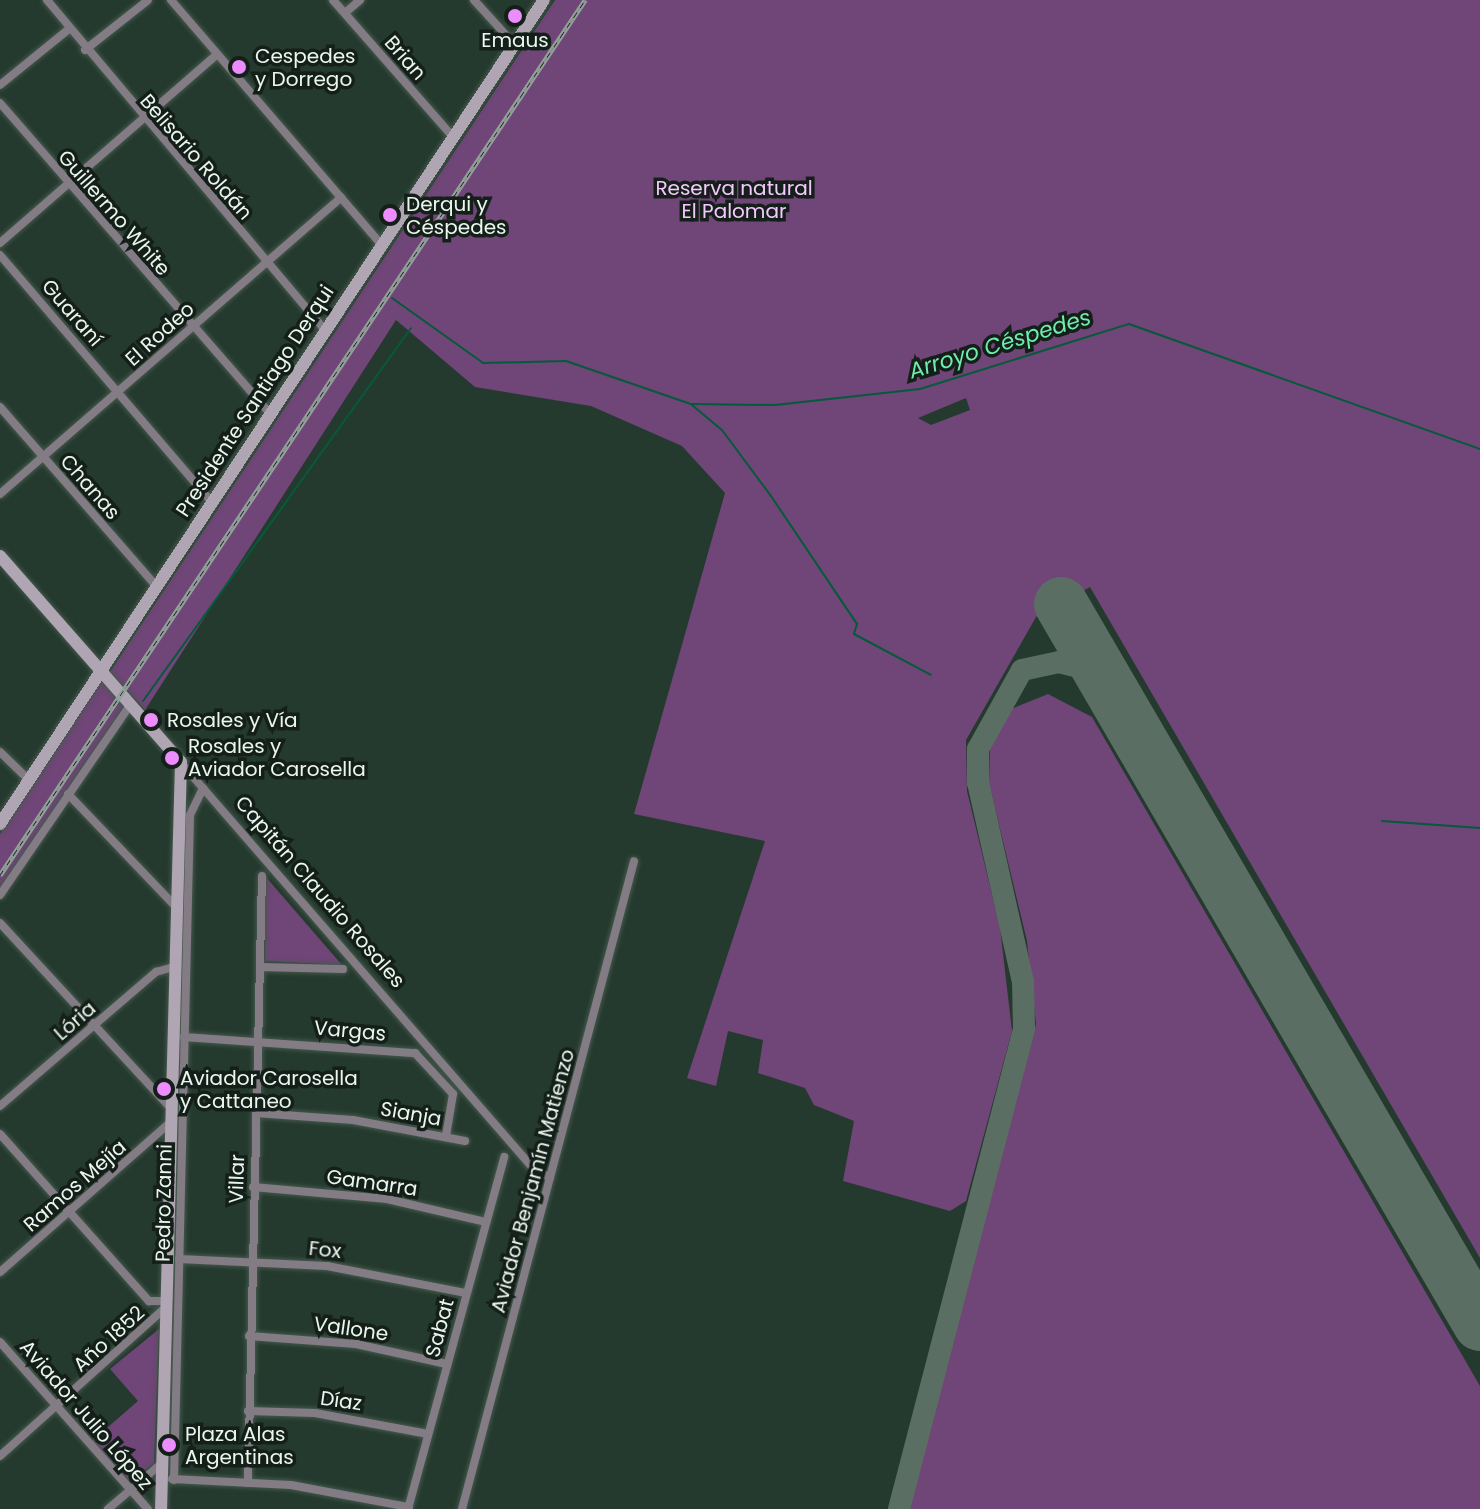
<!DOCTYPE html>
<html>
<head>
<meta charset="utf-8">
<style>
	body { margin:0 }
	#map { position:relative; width:1480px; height:1509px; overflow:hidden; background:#253a2e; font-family:Poppins,sans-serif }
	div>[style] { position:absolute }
	.green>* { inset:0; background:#704578 }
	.stream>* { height:2px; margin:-1px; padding:0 1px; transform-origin:1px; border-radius:1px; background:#055a39 }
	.taxiway>* { height:22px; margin:-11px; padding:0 11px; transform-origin:11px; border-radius:11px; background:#5b6e63 }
	.runway>* { height:54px; margin:-27px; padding:0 27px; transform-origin:27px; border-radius:27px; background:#5b6e63 }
	.roads { filter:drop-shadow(0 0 2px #45584d) drop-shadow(0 0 2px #45584d) }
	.street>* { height:8px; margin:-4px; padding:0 4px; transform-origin:4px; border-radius:4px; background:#837c85 }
	.secondary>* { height:12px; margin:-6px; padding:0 6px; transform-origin:6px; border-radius:6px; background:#b0a5b2 }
	.rail>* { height:5px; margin-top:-2.5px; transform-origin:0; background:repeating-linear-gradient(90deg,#151f19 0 6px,#91a298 0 12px); box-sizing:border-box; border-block:2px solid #91a298 }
	.dots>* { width:22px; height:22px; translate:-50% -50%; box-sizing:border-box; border:4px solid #151f19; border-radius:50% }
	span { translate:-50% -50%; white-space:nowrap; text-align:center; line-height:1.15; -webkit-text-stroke:7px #151f19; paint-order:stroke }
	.poi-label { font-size:20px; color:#eaf7ef }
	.left { translate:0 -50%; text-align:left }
	.street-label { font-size:20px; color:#eaf7ef }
	.park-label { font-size:20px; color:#f5c8fe }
	.water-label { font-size:22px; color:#6eedaf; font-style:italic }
</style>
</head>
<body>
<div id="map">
	<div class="green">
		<div style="clip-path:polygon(evenodd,555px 0,1480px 0,1480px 1258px,1090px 587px,1036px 617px,966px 740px,967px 791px,1000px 928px,1012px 1031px,966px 1201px,950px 1211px,843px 1181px,854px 1121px,814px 1105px,805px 1088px,758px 1073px,763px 1040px,728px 1031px,716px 1086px,687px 1078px,765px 841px,634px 814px,725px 493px,682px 446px,591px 406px,475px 387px,396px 320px,145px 710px,110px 672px,555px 0,966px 398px,970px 410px,931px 425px,918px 418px,966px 398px)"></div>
		<div style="clip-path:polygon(102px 678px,125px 704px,0 895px,0 834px)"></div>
		<div style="clip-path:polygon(1048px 694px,1092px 717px,1480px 1386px,1480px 1509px,907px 1509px,1036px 1024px,1027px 941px,989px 783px,990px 744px,1006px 711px)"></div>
		<div style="clip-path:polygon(265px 876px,342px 965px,265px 961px)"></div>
		<div style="clip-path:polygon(159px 1329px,154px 1464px,127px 1482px,92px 1441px,138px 1401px,110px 1369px)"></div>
	</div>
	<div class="stream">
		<div style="left:392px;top:298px;width:112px;rotate:35.5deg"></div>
		<div style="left:483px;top:363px;width:83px;rotate:-1.4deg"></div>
		<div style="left:566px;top:361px;width:132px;rotate:19deg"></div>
		<div style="left:691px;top:404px;width:84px;rotate:0.7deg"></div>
		<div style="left:775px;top:405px;width:146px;rotate:-6.3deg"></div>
		<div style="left:920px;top:389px;width:219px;rotate:-17.3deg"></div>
		<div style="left:1129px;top:324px;width:373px;rotate:19.6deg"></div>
		<div style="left:692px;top:405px;width:39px;rotate:40deg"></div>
		<div style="left:722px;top:430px;width:82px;rotate:53.4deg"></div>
		<div style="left:771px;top:496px;width:154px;rotate:56.1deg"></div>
		<div style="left:857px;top:624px;width:10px;rotate:107deg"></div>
		<div style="left:854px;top:634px;width:87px;rotate:28deg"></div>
		<div style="left:143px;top:701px;width:459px;rotate:-54.3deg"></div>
		<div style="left:1382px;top:821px;width:98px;rotate:4.1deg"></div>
	</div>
	<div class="taxiway">
		<div style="left:899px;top:1509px;width:497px;rotate:-75.4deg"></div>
		<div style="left:1024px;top:1028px;width:46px;rotate:-91.2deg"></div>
		<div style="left:1023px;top:982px;width:204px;rotate:-102.7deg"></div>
		<div style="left:978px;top:783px;width:34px;rotate:-90deg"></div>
		<div style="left:978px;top:749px;width:90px;rotate:-60.9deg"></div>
		<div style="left:1022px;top:670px;width:38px;rotate:-12deg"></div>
		<div style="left:1059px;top:662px;width:44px;rotate:14.3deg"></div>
	</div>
	<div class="runway">
		<div style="left:1061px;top:604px;width:833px;rotate:59.8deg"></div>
	</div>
	<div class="roads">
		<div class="street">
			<div style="left:47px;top:0;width:433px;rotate:49.9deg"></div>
			<div style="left:171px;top:0;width:322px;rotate:49.3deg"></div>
			<div style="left:333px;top:0;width:182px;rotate:48.8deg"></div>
			<div style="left:474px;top:0;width:59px;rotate:47.7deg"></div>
			<div style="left:345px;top:13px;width:20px;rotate:-41deg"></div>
			<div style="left:85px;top:50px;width:80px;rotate:-38.4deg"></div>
			<div style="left:0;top:85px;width:89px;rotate:-39.1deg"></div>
			<div style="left:0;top:103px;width:412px;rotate:49deg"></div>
			<div style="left:0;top:243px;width:286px;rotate:-41deg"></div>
			<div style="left:0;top:255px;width:326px;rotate:49.4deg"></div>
			<div style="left:0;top:407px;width:239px;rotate:48.9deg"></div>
			<div style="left:0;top:494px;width:452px;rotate:-41deg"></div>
			<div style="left:0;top:752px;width:40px;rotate:44deg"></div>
			<div style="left:182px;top:764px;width:534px;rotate:49.03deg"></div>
			<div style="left:532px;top:1167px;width:21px;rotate:31deg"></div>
			<div style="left:68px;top:794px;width:155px;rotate:46.3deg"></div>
			<div style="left:0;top:895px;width:230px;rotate:-55.6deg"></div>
			<div style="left:0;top:923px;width:251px;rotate:47.3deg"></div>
			<div style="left:260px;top:967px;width:83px;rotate:1.4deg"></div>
			<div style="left:184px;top:1037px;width:232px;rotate:4deg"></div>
			<div style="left:415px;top:1053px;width:56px;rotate:47.2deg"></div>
			<div style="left:453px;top:1094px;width:43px;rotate:99.5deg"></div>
			<div style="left:0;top:1106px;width:206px;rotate:-40.7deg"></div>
			<div style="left:156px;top:972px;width:19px;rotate:-16deg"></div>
			<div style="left:256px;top:1113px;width:97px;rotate:4.1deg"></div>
			<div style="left:353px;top:1120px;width:114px;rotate:10.6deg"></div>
			<div style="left:0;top:1134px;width:224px;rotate:48.3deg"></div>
			<div style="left:149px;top:1301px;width:17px"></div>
			<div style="left:253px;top:1187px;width:135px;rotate:5.1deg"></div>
			<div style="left:387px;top:1199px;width:102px;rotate:13.1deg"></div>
			<div style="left:179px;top:1259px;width:148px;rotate:2.7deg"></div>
			<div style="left:327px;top:1266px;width:142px;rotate:11deg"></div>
			<div style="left:0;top:1272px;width:227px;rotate:-41.3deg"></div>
			<div style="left:249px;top:1336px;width:107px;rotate:4.3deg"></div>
			<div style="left:356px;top:1344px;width:93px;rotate:12.4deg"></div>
			<div style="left:0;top:1342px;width:223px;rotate:48.5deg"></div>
			<div style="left:248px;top:1411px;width:67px;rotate:1.7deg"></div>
			<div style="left:315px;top:1413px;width:115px;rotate:10.5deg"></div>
			<div style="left:0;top:1456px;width:222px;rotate:-41.9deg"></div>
			<div style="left:172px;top:1479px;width:119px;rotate:2.9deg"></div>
			<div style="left:291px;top:1485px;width:120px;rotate:10.6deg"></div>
			<div style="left:174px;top:1480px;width:665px;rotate:-88.62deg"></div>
			<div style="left:190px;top:815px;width:30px;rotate:-64deg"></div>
			<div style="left:248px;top:1483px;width:607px;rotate:-88.68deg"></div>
			<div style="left:108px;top:1509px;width:71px;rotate:-40.4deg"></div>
			<div style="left:408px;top:1509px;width:365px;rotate:-74.7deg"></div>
			<div style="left:462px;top:1509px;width:670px;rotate:-75.13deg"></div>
		</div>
		<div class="secondary">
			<div style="left:0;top:556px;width:274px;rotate:48.7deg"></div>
			<div style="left:181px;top:762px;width:747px;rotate:91.53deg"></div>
			<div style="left:0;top:824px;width:987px;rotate:-56.57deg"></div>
		</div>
	</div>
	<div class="rail">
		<div style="left:0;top:875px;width:1053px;rotate:-56.23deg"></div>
	</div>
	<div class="dots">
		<div style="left:515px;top:16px;background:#eb8dfc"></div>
		<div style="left:239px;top:67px;background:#eb8dfc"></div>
		<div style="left:390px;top:215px;background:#eb8dfc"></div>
		<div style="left:151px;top:720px;background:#eb8dfc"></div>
		<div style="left:172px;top:758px;background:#eb8dfc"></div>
		<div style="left:164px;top:1089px;background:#eb8dfc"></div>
		<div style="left:169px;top:1445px;background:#eb8dfc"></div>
	</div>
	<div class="poi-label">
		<span style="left:515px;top:40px">Emaus</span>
		<span class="left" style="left:255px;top:68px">Cespedes<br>y Dorrego</span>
		<span class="left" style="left:406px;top:216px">Derqui y<br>Céspedes</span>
		<span class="left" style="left:167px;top:720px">Rosales y Vía</span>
		<span class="left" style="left:188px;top:758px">Rosales y<br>Aviador Carosella</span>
		<span class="left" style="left:180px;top:1090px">Aviador Carosella<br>y Cattaneo</span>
		<span class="left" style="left:185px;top:1446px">Plaza Alas<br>Argentinas</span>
	</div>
	<div class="street-label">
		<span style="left:405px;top:58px;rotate:49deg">Brian</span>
		<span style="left:196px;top:157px;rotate:49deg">Belisario Roldán</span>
		<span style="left:114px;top:213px;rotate:49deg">Guillermo White</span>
		<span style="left:72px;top:313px;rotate:49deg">Guaraní</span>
		<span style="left:160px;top:334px;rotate:-42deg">El Rodeo</span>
		<span style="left:255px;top:401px;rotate:-57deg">Presidente Santiago Derqui</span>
		<span style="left:90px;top:487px;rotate:49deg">Chanas</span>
		<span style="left:320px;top:892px;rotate:49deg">Capitán Claudio Rosales</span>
		<span style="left:75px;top:1021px;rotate:-41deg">Lória</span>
		<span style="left:350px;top:1031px;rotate:5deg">Vargas</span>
		<span style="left:411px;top:1114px;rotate:10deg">Sianja</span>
		<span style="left:237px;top:1179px;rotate:-88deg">Villar</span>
		<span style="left:533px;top:1181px;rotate:-75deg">Aviador Benjamín Matienzo</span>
		<span style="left:372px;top:1183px;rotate:8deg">Gamarra</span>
		<span style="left:75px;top:1186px;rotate:-41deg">Ramos Mejía</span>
		<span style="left:164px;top:1203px;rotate:-89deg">Pedro Zanni</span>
		<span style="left:325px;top:1250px;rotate:6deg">Fox</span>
		<span style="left:440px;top:1328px;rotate:-75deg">Sabat</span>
		<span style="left:351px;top:1329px;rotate:8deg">Vallone</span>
		<span style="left:109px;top:1339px;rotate:-42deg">Año 1852</span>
		<span style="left:341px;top:1401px;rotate:8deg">Díaz</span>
		<span style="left:86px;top:1415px;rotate:49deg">Aviador Julio López</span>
	</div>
	<div class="park-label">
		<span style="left:734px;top:200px">Reserva natural<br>El Palomar</span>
	</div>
	<div class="water-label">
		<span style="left:1000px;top:344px;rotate:-17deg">Arroyo Céspedes</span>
	</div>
</div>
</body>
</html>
